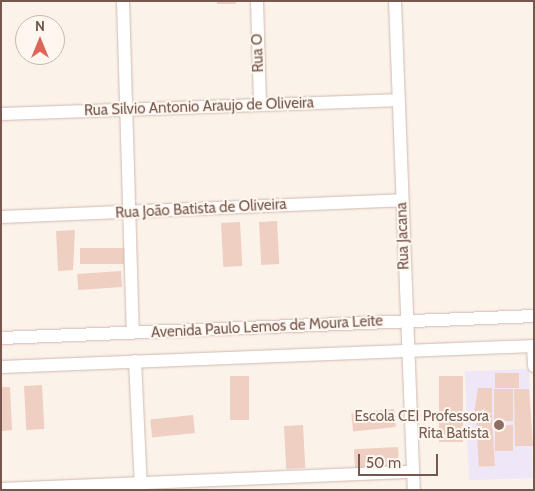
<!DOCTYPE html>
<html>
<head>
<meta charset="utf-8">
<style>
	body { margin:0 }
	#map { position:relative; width:535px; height:491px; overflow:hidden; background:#fbf2e9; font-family:Cabin,sans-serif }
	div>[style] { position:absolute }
	.education>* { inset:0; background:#efe6f8; transform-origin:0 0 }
	.building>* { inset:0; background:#efcfc2; transform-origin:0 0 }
	.roads { filter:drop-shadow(0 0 1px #cfbbb2) drop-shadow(0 0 1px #cfbbb2) }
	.minor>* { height:12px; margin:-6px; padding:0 6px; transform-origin:6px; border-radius:6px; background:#fff }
	.dots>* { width:14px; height:14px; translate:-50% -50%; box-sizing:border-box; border:2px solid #fef7f0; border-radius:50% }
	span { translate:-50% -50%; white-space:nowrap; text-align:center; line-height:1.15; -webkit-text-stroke:4px #fef7f0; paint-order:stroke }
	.street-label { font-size:15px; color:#75574e }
	.education-label { font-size:15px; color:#785e54 }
	.right { translate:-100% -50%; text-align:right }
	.frame { position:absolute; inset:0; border:2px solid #75574e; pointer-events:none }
	.north { position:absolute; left:15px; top:15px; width:50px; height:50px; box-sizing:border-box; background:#fef7f0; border:1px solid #c7b7af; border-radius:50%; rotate:0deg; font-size:14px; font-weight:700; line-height:20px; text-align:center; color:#75574e }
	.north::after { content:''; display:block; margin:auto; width:18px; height:22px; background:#dd6557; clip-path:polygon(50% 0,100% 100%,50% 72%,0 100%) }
	.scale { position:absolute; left:358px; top:454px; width:80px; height:22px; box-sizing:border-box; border:2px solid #75574e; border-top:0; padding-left:6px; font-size:15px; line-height:18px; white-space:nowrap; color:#75574e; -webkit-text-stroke:4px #fef7f0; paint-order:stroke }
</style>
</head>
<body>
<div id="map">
	<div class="education">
		<div style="left:529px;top:369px;width:109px;height:64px;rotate:88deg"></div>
	</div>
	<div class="building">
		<div style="left:217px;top:1px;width:19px;height:3px"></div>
		<div style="left:277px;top:221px;width:43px;height:18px;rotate:87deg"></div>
		<div style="left:240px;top:222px;width:44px;height:19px;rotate:87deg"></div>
		<div style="clip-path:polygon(75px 230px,73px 270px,58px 271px,56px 231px)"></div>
		<div style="left:124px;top:248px;width:16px;height:44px;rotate:90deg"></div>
		<div style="left:121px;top:271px;width:16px;height:44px;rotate:86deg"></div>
		<div style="left:519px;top:373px;width:15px;height:24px;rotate:90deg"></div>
		<div style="left:230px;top:376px;width:19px;height:44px"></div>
		<div style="left:439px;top:376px;width:24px;height:66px"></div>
		<div style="left:42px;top:385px;width:44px;height:18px;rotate:87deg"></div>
		<div style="clip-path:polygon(1px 387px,10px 387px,12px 430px,1px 431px)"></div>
		<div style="clip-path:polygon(478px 388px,492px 388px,492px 413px,474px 414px)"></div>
		<div style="left:513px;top:389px;width:32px;height:19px;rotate:90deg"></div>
		<div style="clip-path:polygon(514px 389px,529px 389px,533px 446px,515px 446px)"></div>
		<div style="left:394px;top:409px;width:18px;height:43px;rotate:84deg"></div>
		<div style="left:492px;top:414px;width:52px;height:16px;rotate:87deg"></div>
		<div style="left:193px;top:415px;width:18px;height:43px;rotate:84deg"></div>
		<div style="left:303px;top:425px;width:43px;height:19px;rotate:87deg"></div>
		<div style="left:495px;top:425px;width:18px;height:26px"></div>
		<div style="left:398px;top:447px;width:19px;height:44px;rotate:87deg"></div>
	</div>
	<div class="roads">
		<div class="minor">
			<div style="left:123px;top:1px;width:332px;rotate:88.3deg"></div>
			<div style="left:257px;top:1px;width:103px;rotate:88.3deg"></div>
			<div style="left:395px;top:1px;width:489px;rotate:87.8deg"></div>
			<div style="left:1px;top:114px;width:396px;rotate:-2deg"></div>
			<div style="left:1px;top:217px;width:401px;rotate:-2.4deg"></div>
			<div style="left:1px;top:338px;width:533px;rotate:-2.36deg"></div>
			<div style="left:533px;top:346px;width:20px;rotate:87deg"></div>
			<div style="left:135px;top:361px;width:129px;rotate:87.3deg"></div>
			<div style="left:1px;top:367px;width:533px;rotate:-2.26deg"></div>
			<div style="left:1px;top:489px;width:412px;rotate:-2.4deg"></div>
		</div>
	</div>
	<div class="dots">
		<div style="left:499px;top:425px;background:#8d6e63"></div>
	</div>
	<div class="street-label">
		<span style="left:258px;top:53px;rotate:-92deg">Rua O</span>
		<span style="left:199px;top:107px;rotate:-2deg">Rua Silvio Antonio Araujo de Oliveira</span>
		<span style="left:201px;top:209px;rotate:-3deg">Rua João Batista de Oliveira</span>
		<span style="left:403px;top:236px;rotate:-92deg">Rua Jacana</span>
		<span style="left:267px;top:327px;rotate:-3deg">Avenida Paulo Lemos de Moura Leite</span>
	</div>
	<div class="education-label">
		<span class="right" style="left:489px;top:425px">Escola CEI Professora<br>Rita Batista</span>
	</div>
	<div class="frame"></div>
	<div class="north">N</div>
	<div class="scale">50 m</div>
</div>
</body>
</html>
